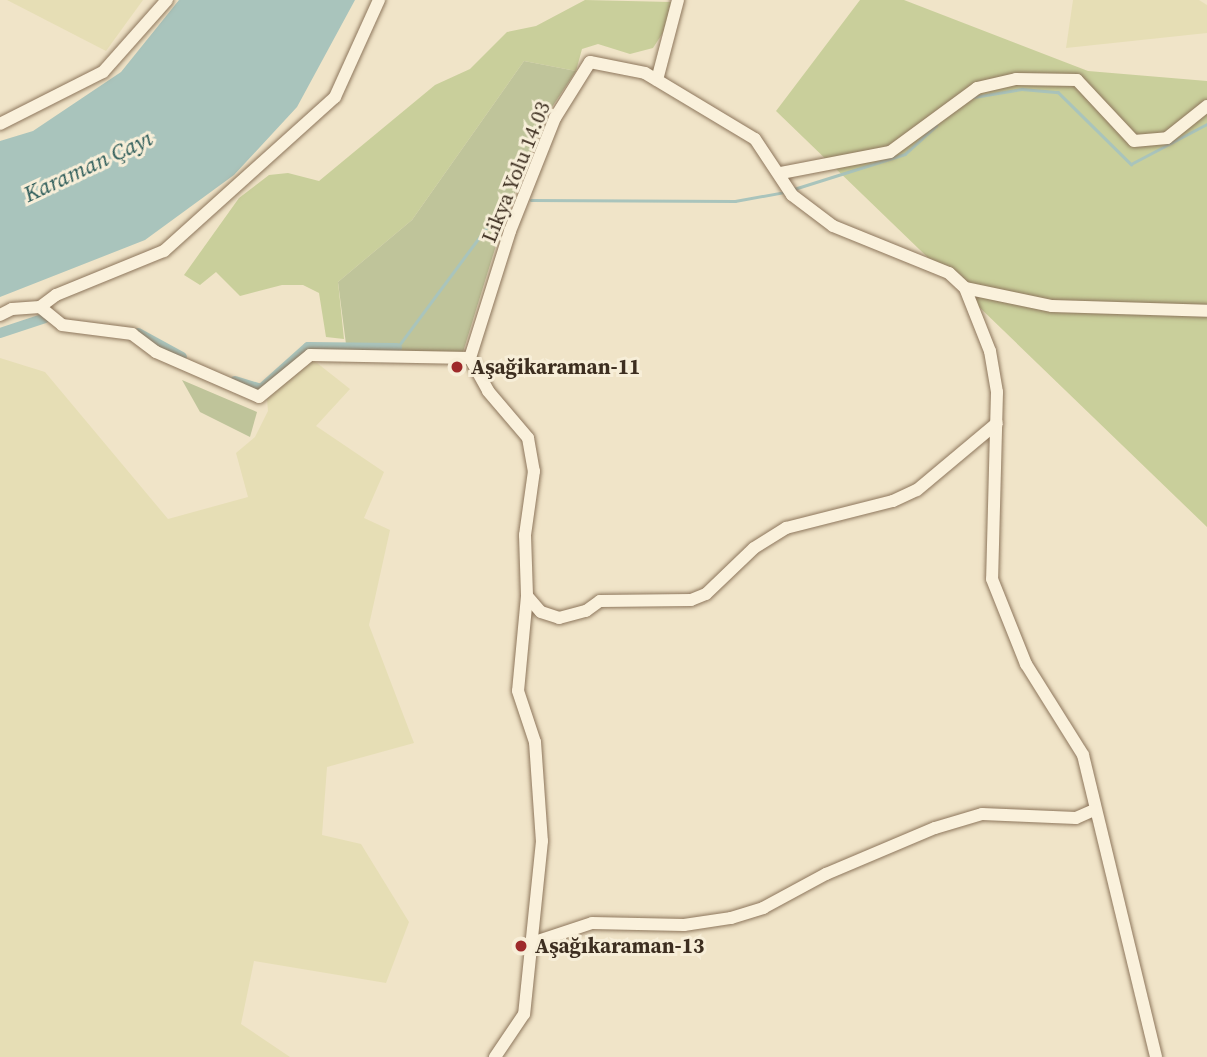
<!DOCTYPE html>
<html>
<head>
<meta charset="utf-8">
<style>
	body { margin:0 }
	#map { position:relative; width:1207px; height:1057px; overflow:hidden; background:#f0e4c8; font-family:"Source Serif 4",serif }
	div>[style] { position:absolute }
	.farmland>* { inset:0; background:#e6deb5 }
	.green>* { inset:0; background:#c9cf9b }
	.cemetery>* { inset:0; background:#bfc49a }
	.water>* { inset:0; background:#a9c4bc }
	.stream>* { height:2.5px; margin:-1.25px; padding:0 1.25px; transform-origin:1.25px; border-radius:1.25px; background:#a9c4bc }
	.canal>* { height:10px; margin:-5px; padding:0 5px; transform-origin:5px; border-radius:5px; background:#a9c4bc }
	.roads { filter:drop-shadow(0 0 2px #8d765c) drop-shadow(0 0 2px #8d765c) }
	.minor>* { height:12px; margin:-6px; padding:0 6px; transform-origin:6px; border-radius:6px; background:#faf1dc }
	.dots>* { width:19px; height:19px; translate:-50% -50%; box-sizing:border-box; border:4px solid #f7eed8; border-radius:50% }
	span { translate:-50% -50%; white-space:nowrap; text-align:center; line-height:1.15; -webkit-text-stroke:6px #f7eed8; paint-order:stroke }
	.street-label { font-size:21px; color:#3d2e20 }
	.poi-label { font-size:21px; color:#3d2e20; font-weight:700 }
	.left { translate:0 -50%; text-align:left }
	.water-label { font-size:23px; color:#2f5d5a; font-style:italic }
</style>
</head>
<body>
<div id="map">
	<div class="farmland">
		<div style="clip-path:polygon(7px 0,143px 0,106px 51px)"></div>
		<div style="clip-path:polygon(1073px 0,1199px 0,1207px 5px,1207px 33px,1066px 48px)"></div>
		<div style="clip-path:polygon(0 358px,45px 372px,168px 519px,248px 497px,236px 453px,255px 437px,268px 411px,267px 399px,312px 359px,350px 389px,316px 426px,384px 472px,364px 518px,390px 530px,369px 625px,414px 743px,327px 767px,322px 835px,361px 844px,409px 922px,386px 983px,254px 961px,241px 1024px,290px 1057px,0 1057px)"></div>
	</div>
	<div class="green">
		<div style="clip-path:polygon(585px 0,671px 2px,666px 28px,653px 48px,630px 54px,598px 44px,582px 49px,576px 71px,524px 61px,412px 220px,338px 282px,344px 339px,326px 337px,319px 293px,303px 285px,282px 285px,240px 296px,216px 272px,200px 285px,184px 275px,239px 198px,269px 175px,288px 173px,319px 181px,435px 85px,470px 69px,507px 32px,536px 26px)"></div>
		<div style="clip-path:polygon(860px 0,904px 0,1088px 71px,1207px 81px,1207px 527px,776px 111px)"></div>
	</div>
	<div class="cemetery">
		<div style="clip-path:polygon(524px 61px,576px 71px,544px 119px,503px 223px,463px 352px,347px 352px,338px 282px,412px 220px)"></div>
		<div style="clip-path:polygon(182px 380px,257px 412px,250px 437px,200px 412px)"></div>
	</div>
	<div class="water">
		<div style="clip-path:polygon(179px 0,355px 0,297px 107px,234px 175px,145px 240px,0 297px,0 141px,33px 131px,121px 72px)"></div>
	</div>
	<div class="stream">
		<div style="left:974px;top:97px;width:49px;rotate:-9.5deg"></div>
		<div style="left:1022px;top:89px;width:36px;rotate:5deg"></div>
		<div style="left:1058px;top:92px;width:103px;rotate:44.6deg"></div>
		<div style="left:1131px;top:164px;width:86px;rotate:-27.8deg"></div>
		<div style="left:794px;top:189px;width:116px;rotate:-17.5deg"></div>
		<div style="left:905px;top:154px;width:42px;rotate:-42.1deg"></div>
		<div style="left:531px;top:200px;width:204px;rotate:0.3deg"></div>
		<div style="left:735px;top:201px;width:51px;rotate:-10.2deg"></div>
		<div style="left:397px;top:348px;width:184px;rotate:-53.4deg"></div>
		<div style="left:507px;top:200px;width:5px"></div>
	</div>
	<div class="canal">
		<div style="left:0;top:333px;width:47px;rotate:-18.4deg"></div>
		<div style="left:138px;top:333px;width:50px;rotate:28.6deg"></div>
		<div style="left:235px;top:381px;width:27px;rotate:17deg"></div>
		<div style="left:261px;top:389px;width:63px;rotate:-41.8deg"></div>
		<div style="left:308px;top:347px;width:89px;rotate:0.6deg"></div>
	</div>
	<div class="roads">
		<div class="minor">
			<div style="left:657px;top:80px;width:83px;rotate:-75.3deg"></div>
			<div style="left:0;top:124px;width:115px;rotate:-26.8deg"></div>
			<div style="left:103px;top:72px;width:96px;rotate:-48.4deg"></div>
			<div style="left:781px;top:173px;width:111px;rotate:-10.9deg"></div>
			<div style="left:890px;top:152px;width:108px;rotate:-36.3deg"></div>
			<div style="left:977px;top:88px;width:40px;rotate:-13deg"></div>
			<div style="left:1016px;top:79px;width:61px;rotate:0.9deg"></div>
			<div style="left:1077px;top:80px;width:83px;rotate:46.9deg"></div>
			<div style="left:1134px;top:141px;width:33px;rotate:-5deg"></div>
			<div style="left:1167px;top:138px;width:51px;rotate:-38.7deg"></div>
			<div style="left:965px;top:288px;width:89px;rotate:11.7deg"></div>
			<div style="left:1052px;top:306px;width:155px;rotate:1.8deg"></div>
			<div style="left:40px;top:307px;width:20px;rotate:-37deg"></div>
			<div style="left:56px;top:295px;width:117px;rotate:-22.2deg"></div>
			<div style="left:164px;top:251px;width:230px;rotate:-42deg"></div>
			<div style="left:335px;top:97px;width:107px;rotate:-65.6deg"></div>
			<div style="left:0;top:315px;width:13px;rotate:-27deg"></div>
			<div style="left:12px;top:309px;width:28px;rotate:-4deg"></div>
			<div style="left:40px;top:307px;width:28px;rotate:39deg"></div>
			<div style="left:62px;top:325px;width:71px;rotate:7.3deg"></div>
			<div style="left:132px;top:334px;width:30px;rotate:37deg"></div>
			<div style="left:156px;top:352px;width:112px;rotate:23.6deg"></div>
			<div style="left:259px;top:397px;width:66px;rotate:-39.5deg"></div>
			<div style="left:310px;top:355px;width:160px;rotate:1.1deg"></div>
			<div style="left:470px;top:358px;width:133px;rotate:-72.5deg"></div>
			<div style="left:510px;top:231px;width:122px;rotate:-68.3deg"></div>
			<div style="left:555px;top:118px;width:66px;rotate:-58deg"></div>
			<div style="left:590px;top:62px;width:56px;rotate:11.3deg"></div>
			<div style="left:645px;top:73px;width:128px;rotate:31deg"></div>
			<div style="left:755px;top:139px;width:67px;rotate:56.5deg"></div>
			<div style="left:792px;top:195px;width:51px;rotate:37.1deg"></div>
			<div style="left:833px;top:226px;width:125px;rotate:22.1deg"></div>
			<div style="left:949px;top:273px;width:22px;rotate:43deg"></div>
			<div style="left:965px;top:288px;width:68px;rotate:68.4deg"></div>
			<div style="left:990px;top:351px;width:42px;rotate:80.3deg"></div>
			<div style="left:997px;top:392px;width:187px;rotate:91.5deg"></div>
			<div style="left:992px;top:579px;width:92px;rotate:68.2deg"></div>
			<div style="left:1026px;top:664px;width:107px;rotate:57.9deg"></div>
			<div style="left:1083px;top:755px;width:311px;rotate:76.4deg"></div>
			<div style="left:470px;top:358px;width:38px;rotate:61deg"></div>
			<div style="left:488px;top:391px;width:62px;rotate:49.6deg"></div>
			<div style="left:528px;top:438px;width:34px;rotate:80deg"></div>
			<div style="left:534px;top:471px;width:65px;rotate:98deg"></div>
			<div style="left:525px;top:535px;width:61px;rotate:88.1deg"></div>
			<div style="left:527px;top:596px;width:95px;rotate:95.4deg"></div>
			<div style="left:518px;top:691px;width:54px;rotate:71.6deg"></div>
			<div style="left:535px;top:742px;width:99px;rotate:86deg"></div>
			<div style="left:542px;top:841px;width:174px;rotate:95.9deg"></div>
			<div style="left:524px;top:1014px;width:52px;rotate:124deg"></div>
			<div style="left:527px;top:596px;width:21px;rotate:49deg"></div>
			<div style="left:541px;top:612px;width:19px;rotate:18deg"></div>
			<div style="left:559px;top:618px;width:28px;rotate:-15deg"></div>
			<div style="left:586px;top:611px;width:17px;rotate:-36deg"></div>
			<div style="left:600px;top:601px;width:91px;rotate:-0.6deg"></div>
			<div style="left:691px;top:600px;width:16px;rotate:-22deg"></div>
			<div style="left:706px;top:594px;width:66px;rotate:-43.8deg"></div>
			<div style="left:754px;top:548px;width:38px;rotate:-32deg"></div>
			<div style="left:786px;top:528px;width:110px;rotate:-14.2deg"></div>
			<div style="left:893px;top:501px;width:26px;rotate:-25deg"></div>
			<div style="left:917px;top:490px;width:104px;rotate:-39.9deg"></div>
			<div style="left:529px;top:944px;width:66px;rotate:-18.4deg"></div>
			<div style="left:592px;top:923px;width:92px;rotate:1.2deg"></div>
			<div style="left:684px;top:925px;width:48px;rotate:-8.5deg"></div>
			<div style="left:731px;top:918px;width:34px;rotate:-17deg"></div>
			<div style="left:763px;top:908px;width:72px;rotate:-28.4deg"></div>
			<div style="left:826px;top:874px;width:118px;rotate:-22.9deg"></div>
			<div style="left:935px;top:828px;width:49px;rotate:-16.6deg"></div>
			<div style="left:982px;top:814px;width:94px;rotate:2.4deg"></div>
			<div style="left:1076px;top:818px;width:20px;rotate:-24deg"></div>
		</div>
	</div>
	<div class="dots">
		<div style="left:457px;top:367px;background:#9e2a2b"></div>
		<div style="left:521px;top:946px;background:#9e2a2b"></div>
	</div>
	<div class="street-label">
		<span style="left:516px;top:172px;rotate:-68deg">Likya Yolu 14.03</span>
	</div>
	<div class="poi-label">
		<span class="left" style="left:471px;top:367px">Aşağikaraman-11</span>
		<span class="left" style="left:535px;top:946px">Aşağıkaraman-13</span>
	</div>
	<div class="water-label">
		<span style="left:88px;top:166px;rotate:-25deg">Karaman Çayı</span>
	</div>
</div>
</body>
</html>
